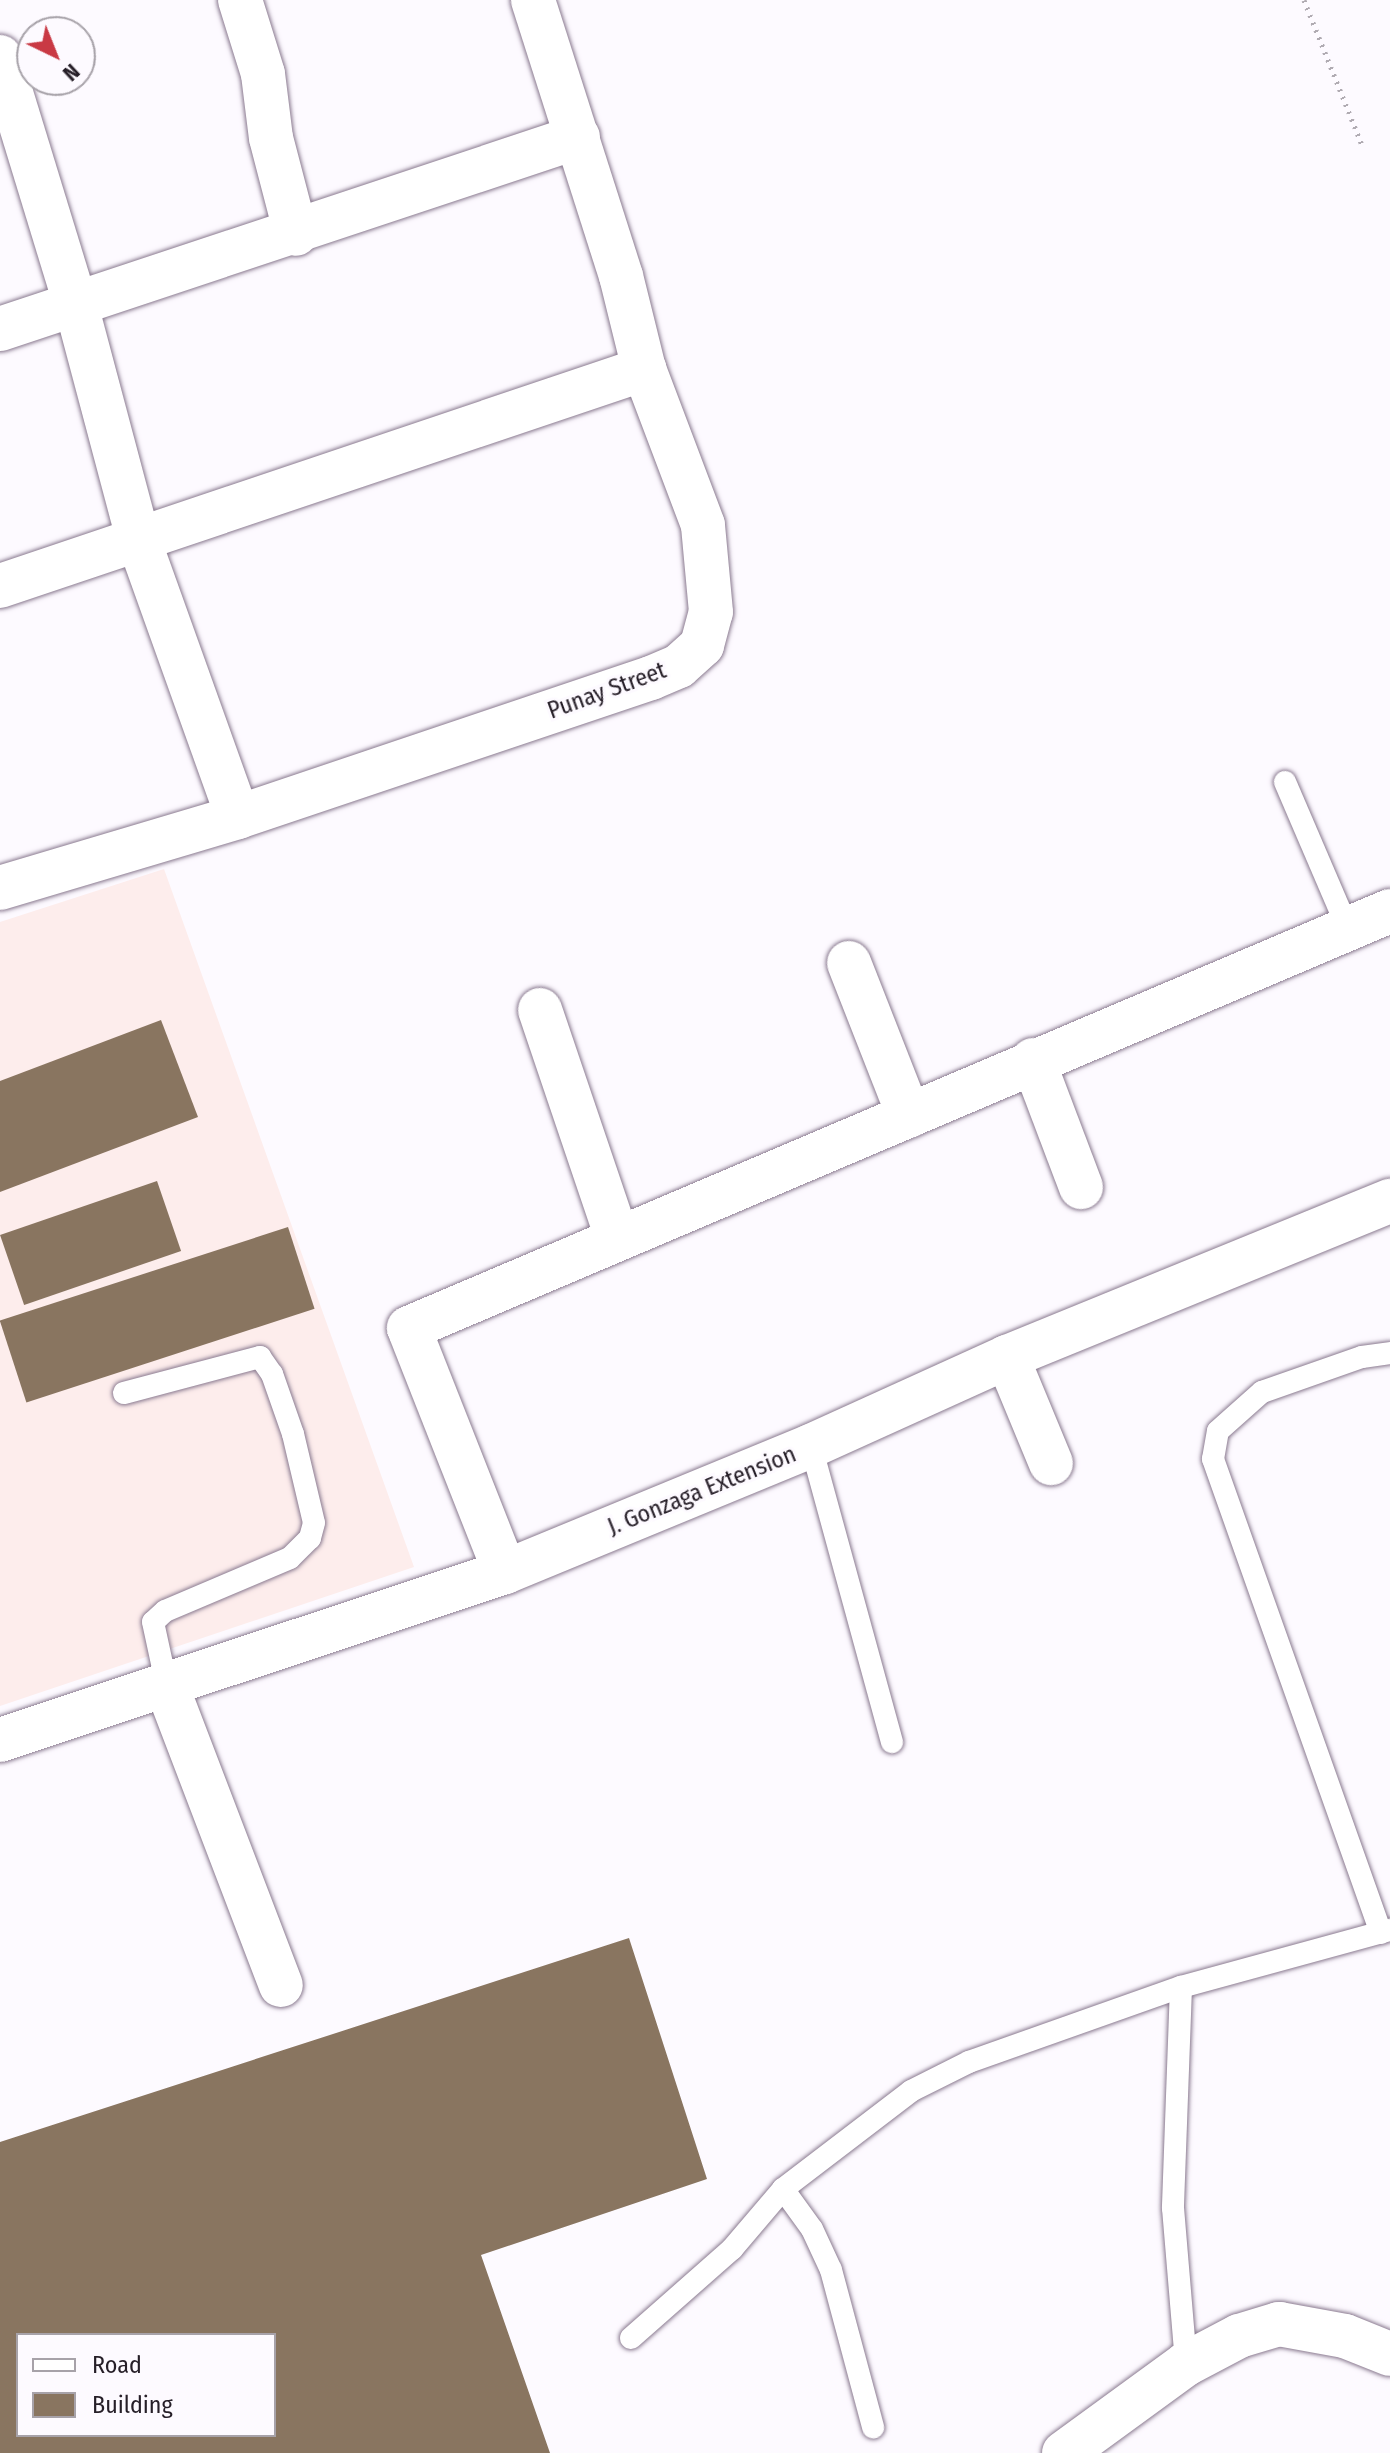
<!DOCTYPE html>
<html>
<head>
<meta charset="utf-8">
<style>
	body { margin:0 }
	#map { position:relative; width:1390px; height:2453px; overflow:hidden; background:#fdfaff; font-family:"Fira Sans Condensed",sans-serif }
	div>[style] { position:absolute }
	.commercial>* { inset:0; background:#fdedec }
	.building>* { inset:0; background:#897560; transform-origin:0 0 }
	.path>* { height:5px; margin-top:-2.5px; transform-origin:0; background:repeating-linear-gradient(90deg,#b0abb2 0 2px,transparent 0 8px) }
	.roads { filter:drop-shadow(0 0 2px #8a7a90) drop-shadow(0 0 2px #8a7a90) }
	.lane>* { height:22px; margin:-11px; padding:0 11px; transform-origin:11px; border-radius:11px; background:#fff }
	.street>* { height:44px; margin:-22px; padding:0 22px; transform-origin:22px; border-radius:22px; background:#fff }
	span { translate:-50% -50%; white-space:nowrap; text-align:center; line-height:1.15; -webkit-text-stroke:6px #fdfaff; paint-order:stroke }
	.street-label { font-size:24px; color:#261f28 }
	.legend { position:absolute; left:16px; top:2333px; width:260px; height:104px; box-sizing:border-box; background:#fdfaff; border:2px solid #a7a2a9; margin:0; padding:10px 14px; list-style:none; font-size:24px; color:#261f28 }
	.legend li { display:flex; align-items:center; gap:16px; height:40px }
	.legend b { width:40px; border:2px solid #a7a2a9 }
	.north { position:absolute; left:16px; top:16px; width:80px; height:80px; box-sizing:border-box; background:#fdfaff; border:2px solid #a7a2a9; border-radius:50%; rotate:137deg; font-size:22px; font-weight:700; line-height:32px; text-align:center; color:#261f28 }
	.north::after { content:''; display:block; margin:auto; width:28px; height:36px; background:#c93944; clip-path:polygon(50% 0,100% 100%,50% 72%,0 100%) }
</style>
</head>
<body>
<div id="map">
	<div class="commercial">
		<div style="clip-path:polygon(164px 869px,414px 1567px,0 1706px,0 922px)"></div>
	</div>
	<div class="building">
		<div style="clip-path:polygon(161px 1020px,198px 1117px,0 1192px,0 1081px)"></div>
		<div style="left:157px;top:1181px;width:74px;height:166px;rotate:71deg"></div>
		<div style="left:288px;top:1227px;width:86px;height:303px;rotate:72deg"></div>
		<div style="clip-path:polygon(evenodd,629px 1938px,707px 2179px,481px 2255px,550px 2453px,0 2453px,0 2142px,629px 1938px,18px 2335px,274px 2335px,274px 2435px,18px 2435px,18px 2335px)"></div>
	</div>
	<div class="path">
		<div style="left:1304px;top:0;width:156px;rotate:68.2deg"></div>
	</div>
	<div class="roads">
		<div class="lane">
			<div style="left:1285px;top:782px;width:160px;rotate:66.8deg"></div>
			<div style="left:124px;top:1393px;width:141px;rotate:-14.8deg"></div>
			<div style="left:260px;top:1357px;width:21px;rotate:55deg"></div>
			<div style="left:272px;top:1374px;width:64px;rotate:70.7deg"></div>
			<div style="left:293px;top:1434px;width:91px;rotate:76.7deg"></div>
			<div style="left:314px;top:1523px;width:16px;rotate:105deg"></div>
			<div style="left:310px;top:1538px;width:28px;rotate:135deg"></div>
			<div style="left:290px;top:1558px;width:136px;rotate:157deg"></div>
			<div style="left:165px;top:1611px;width:16px;rotate:137deg"></div>
			<div style="left:153px;top:1622px;width:66px;rotate:77.8deg"></div>
			<div style="left:811px;top:1446px;width:307px;rotate:74.7deg"></div>
			<div style="left:1381px;top:1933px;width:503px;rotate:-109.52deg"></div>
			<div style="left:1213px;top:1459px;width:28px;rotate:-80deg"></div>
			<div style="left:1218px;top:1431px;width:59px;rotate:-41.6deg"></div>
			<div style="left:1262px;top:1392px;width:106px;rotate:-19.3deg"></div>
			<div style="left:1362px;top:1357px;width:28px;rotate:-8deg"></div>
			<div style="left:1181px;top:1987px;width:217px;rotate:-15.3deg"></div>
			<div style="left:783px;top:2189px;width:49px;rotate:54.1deg"></div>
			<div style="left:812px;top:2229px;width:45px;rotate:65.1deg"></div>
			<div style="left:831px;top:2270px;width:163px;rotate:75deg"></div>
			<div style="left:631px;top:2338px;width:135px;rotate:-41.4deg"></div>
			<div style="left:732px;top:2249px;width:79px;rotate:-49.6deg"></div>
			<div style="left:783px;top:2189px;width:161px;rotate:-37.4deg"></div>
			<div style="left:911px;top:2091px;width:65px;rotate:-26.6deg"></div>
			<div style="left:969px;top:2062px;width:225px;rotate:-19.5deg"></div>
			<div style="left:1181px;top:1987px;width:221px;rotate:92.1deg"></div>
			<div style="left:1173px;top:2208px;width:157px;rotate:85.2deg"></div>
		</div>
		<div class="street">
			<div style="left:240px;top:0;width:77px;rotate:72.7deg"></div>
			<div style="left:263px;top:74px;width:64px;rotate:82.9deg"></div>
			<div style="left:271px;top:138px;width:99px;rotate:75.4deg"></div>
			<div style="left:0;top:57px;width:259px;rotate:73deg"></div>
			<div style="left:76px;top:305px;width:244px;rotate:75.1deg"></div>
			<div style="left:139px;top:541px;width:293px;rotate:70.3deg"></div>
			<div style="left:0;top:329px;width:609px;rotate:-18.38deg"></div>
			<div style="left:0;top:586px;width:680px;rotate:-18.62deg"></div>
			<div style="left:0;top:888px;width:248px;rotate:-16.6deg"></div>
			<div style="left:238px;top:817px;width:436px;rotate:-18.6deg"></div>
			<div style="left:651px;top:678px;width:30px;rotate:-23deg"></div>
			<div style="left:679px;top:666px;width:31px;rotate:-42deg"></div>
			<div style="left:702px;top:645px;width:34px;rotate:-75deg"></div>
			<div style="left:711px;top:612px;width:87px;rotate:-95.3deg"></div>
			<div style="left:703px;top:525px;width:167px;rotate:-110.7deg"></div>
			<div style="left:644px;top:369px;width:96px;rotate:-103.9deg"></div>
			<div style="left:621px;top:276px;width:290px;rotate:-107.7deg"></div>
			<div style="left:849px;top:963px;width:164px;rotate:68.6deg"></div>
			<div style="left:540px;top:1010px;width:241px;rotate:71.3deg"></div>
			<div style="left:1033px;top:1060px;width:136px;rotate:69.3deg"></div>
			<div style="left:1007px;top:1357px;width:115px;rotate:67.5deg"></div>
			<div style="left:505px;top:1572px;width:262px;rotate:-111.5deg"></div>
			<div style="left:409px;top:1328px;width:1066px;rotate:-23.03deg"></div>
			<div style="left:167px;top:1687px;width:319px;rotate:69.1deg"></div>
			<div style="left:0;top:1740px;width:532px;rotate:-18.4deg"></div>
			<div style="left:505px;top:1572px;width:331px;rotate:-22.4deg"></div>
			<div style="left:811px;top:1446px;width:215px;rotate:-24.4deg"></div>
			<div style="left:1007px;top:1357px;width:414px;rotate:-22.2deg"></div>
			<div style="left:1064px;top:2453px;width:151px;rotate:-36.1deg"></div>
			<div style="left:1186px;top:2364px;width:60px;rotate:-27.8deg"></div>
			<div style="left:1239px;top:2336px;width:42px;rotate:-16.7deg"></div>
			<div style="left:1279px;top:2324px;width:67px;rotate:10.3deg"></div>
			<div style="left:1345px;top:2336px;width:48px;rotate:21.8deg"></div>
		</div>
	</div>
	<div class="street-label">
		<span style="left:607px;top:691px;rotate:-20deg">Punay Street</span>
		<span style="left:702px;top:1491px;rotate:-22deg">J. Gonzaga Extension</span>
	</div>
	<ul class="legend">
	<li><b style="height:10px;background:#fff"></b>Road</li>
	<li><b style="height:22px;background:#897560"></b>Building</li>
	</ul>
	<div class="north">N</div>
</div>
</body>
</html>
